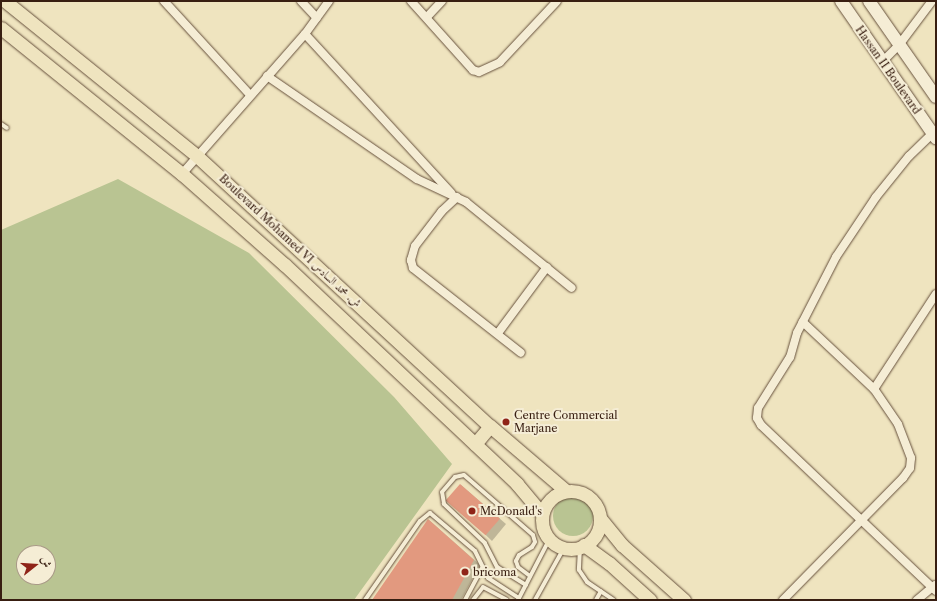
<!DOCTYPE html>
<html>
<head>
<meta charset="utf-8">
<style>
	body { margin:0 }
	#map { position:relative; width:937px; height:601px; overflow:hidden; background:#efe4bf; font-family:"Libre Caslon Text",Amiri,serif }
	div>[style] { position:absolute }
	.green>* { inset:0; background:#b9c492 }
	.round { border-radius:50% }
	.shadow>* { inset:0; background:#0003 }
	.building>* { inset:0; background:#e2997f; transform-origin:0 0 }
	.roads { filter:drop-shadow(0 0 1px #66503c) drop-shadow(0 0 1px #66503c) }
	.service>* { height:4px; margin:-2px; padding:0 2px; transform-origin:2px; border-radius:2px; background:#f5edd5 }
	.minor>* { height:8px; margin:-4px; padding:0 4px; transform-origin:4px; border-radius:4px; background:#f5edd5 }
	.secondary>* { height:12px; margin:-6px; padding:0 6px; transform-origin:6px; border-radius:6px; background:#f5edd5 }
	.primary>* { height:13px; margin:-6.5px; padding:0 6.5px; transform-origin:6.5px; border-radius:6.5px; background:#efe4bf }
	.primary>.ring { margin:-6.5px; padding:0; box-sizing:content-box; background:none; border:13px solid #efe4bf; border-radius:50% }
	.dots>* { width:11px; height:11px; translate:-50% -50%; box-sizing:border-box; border:2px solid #f5edd5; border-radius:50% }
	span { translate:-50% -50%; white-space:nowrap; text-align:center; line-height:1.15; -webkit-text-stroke:4px #f5edd5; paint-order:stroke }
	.street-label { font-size:11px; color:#381e11 }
	.poi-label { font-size:11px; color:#381e11 }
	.left { translate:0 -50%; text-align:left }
	.frame { position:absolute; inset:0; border:2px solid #381e11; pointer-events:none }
	.north { position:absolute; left:16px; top:545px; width:40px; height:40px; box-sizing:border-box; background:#f5edd5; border:1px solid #a99a87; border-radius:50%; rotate:73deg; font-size:11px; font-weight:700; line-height:16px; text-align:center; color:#381e11 }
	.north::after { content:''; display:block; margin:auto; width:14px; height:18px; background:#8f2418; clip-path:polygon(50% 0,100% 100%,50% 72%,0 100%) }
</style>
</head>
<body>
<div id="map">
	<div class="green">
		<div style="clip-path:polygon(evenodd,118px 179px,249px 253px,394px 397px,452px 464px,354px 600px,1px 600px,1px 230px,118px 179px,24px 553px,48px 553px,48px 577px,24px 577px,24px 553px)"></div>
		<div class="round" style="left:553px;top:496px;width:40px;height:40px"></div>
	</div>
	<div class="shadow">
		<div style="clip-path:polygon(461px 485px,506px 524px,492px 541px,448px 499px)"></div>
		<div style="clip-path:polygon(429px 520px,480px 565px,461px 600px,373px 600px)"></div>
	</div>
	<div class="building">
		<div style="left:460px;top:484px;width:53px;height:22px;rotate:41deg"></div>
		<div style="clip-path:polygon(428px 519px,474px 560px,452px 600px,372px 600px)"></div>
	</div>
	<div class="roads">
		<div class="service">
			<div style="left:1px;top:124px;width:7px;rotate:34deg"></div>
			<div style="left:580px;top:548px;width:22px;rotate:93deg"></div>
			<div style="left:579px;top:570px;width:14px;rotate:56deg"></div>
			<div style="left:587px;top:582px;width:32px;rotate:34deg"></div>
			<div style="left:526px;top:585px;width:34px;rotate:-148deg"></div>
			<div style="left:497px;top:567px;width:27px;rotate:-117deg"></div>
			<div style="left:485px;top:543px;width:57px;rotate:-136.4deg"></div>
			<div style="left:444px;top:504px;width:12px;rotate:-99deg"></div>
			<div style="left:442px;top:492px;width:20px;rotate:-49deg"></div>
			<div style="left:455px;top:477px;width:9px;rotate:-13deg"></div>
			<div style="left:464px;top:475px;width:91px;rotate:41deg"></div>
			<div style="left:533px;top:535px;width:7px;rotate:74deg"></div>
			<div style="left:535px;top:542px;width:6px;rotate:121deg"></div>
			<div style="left:532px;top:547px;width:15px;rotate:148deg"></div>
			<div style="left:519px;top:555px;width:7px;rotate:117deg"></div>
			<div style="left:516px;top:561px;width:6px;rotate:72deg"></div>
			<div style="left:518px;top:567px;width:15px;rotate:37deg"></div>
			<div style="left:365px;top:600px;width:96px;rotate:-55.2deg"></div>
			<div style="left:420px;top:521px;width:13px;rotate:-39deg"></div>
			<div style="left:430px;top:513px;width:59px;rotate:40.2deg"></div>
			<div style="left:475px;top:551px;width:30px;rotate:64deg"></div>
			<div style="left:488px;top:578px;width:37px;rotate:33deg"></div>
			<div style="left:465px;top:600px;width:36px;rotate:-62deg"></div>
			<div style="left:473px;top:600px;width:16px;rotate:-52deg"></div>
			<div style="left:483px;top:587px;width:27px;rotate:28deg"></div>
			<div style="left:518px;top:600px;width:68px;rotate:-62.7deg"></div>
			<div style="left:535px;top:600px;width:60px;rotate:-60.9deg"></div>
			<div style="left:596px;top:600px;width:10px;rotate:-61deg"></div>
		</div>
		<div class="minor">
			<div style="left:164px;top:1px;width:127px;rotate:47.5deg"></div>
			<div style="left:301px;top:1px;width:23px;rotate:47deg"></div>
			<div style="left:411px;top:1px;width:93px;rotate:48.1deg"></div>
			<div style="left:473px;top:70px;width:6px;rotate:18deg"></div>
			<div style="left:479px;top:72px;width:23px;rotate:-25deg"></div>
			<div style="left:500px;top:62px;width:83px;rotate:-46.9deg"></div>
			<div style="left:427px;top:17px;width:22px;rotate:-47deg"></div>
			<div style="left:305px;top:34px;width:216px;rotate:47.4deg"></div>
			<div style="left:882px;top:62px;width:24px;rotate:-45deg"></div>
			<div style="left:899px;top:45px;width:55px;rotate:-53.1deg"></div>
			<div style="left:267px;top:76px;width:182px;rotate:34.5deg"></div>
			<div style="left:417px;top:179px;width:54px;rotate:25.1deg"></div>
			<div style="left:466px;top:202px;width:136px;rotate:39.1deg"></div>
			<div style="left:935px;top:131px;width:36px;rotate:136deg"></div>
			<div style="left:909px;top:156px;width:53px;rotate:128.8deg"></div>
			<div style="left:876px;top:197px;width:72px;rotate:123.7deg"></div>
			<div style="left:836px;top:257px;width:85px;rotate:117.2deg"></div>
			<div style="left:797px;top:333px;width:25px;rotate:106deg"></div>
			<div style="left:790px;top:357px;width:60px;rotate:122.1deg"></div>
			<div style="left:758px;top:408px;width:10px;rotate:96deg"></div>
			<div style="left:757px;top:418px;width:8px;rotate:60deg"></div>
			<div style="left:761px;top:425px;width:241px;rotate:43.5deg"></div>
			<div style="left:182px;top:174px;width:186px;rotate:-48.7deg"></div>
			<div style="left:305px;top:34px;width:41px;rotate:-54deg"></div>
			<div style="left:457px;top:197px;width:21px;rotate:137deg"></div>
			<div style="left:442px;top:211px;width:44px;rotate:127.6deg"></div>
			<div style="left:415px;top:246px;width:15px;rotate:106deg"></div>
			<div style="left:411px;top:260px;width:8px;rotate:76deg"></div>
			<div style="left:413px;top:268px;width:137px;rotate:38.2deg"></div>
			<div style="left:498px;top:333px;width:82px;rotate:-53.4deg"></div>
			<div style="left:874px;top:389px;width:113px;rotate:-56.9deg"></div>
			<div style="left:783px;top:600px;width:171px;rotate:-45.5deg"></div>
			<div style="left:903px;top:478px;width:12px;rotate:-55deg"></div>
			<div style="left:910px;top:468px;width:10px;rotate:-84deg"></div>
			<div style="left:911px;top:458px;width:36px;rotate:-111deg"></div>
			<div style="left:898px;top:424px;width:42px;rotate:-124.4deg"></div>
			<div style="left:874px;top:389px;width:98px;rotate:-136.7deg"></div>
			<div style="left:917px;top:600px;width:23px;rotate:-40deg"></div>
		</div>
		<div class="secondary">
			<div style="left:841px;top:1px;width:167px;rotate:55.3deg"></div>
			<div style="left:869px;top:1px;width:117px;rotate:55.1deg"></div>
		</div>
		<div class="primary">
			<div style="left:5px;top:1px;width:248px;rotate:38.9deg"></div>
			<div style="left:198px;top:157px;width:397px;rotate:42.7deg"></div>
			<div style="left:490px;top:426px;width:100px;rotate:40.5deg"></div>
			<div style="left:1px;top:28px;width:233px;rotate:38.9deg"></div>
			<div style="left:182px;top:174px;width:137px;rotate:41.5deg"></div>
			<div style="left:285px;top:265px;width:319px;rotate:43.3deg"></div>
			<div style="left:517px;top:484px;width:39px;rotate:50deg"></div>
			<div style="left:475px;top:444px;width:23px;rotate:-50deg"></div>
			<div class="ring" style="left:542px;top:491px;width:45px;height:45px"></div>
			<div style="left:600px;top:518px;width:35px;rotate:51deg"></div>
			<div style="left:622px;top:545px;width:83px;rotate:41.6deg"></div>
			<div style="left:584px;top:545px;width:31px;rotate:36deg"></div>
			<div style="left:609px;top:563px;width:55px;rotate:42.1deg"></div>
		</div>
	</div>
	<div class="dots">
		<div style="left:506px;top:422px;background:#8f2418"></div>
		<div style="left:472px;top:511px;background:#8f2418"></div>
		<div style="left:465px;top:572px;background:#8f2418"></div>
	</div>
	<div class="street-label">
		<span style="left:888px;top:70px;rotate:55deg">Hassan II Boulevard</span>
		<span style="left:290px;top:241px;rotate:43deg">Boulevard Mohamed VI ش. محمد السادس</span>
	</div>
	<div class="poi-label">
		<span class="left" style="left:514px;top:422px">Centre Commercial<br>Marjane</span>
		<span class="left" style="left:480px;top:511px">McDonald's</span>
		<span class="left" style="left:473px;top:572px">bricoma</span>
	</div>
	<div class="frame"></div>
	<div class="north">ش</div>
</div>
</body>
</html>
